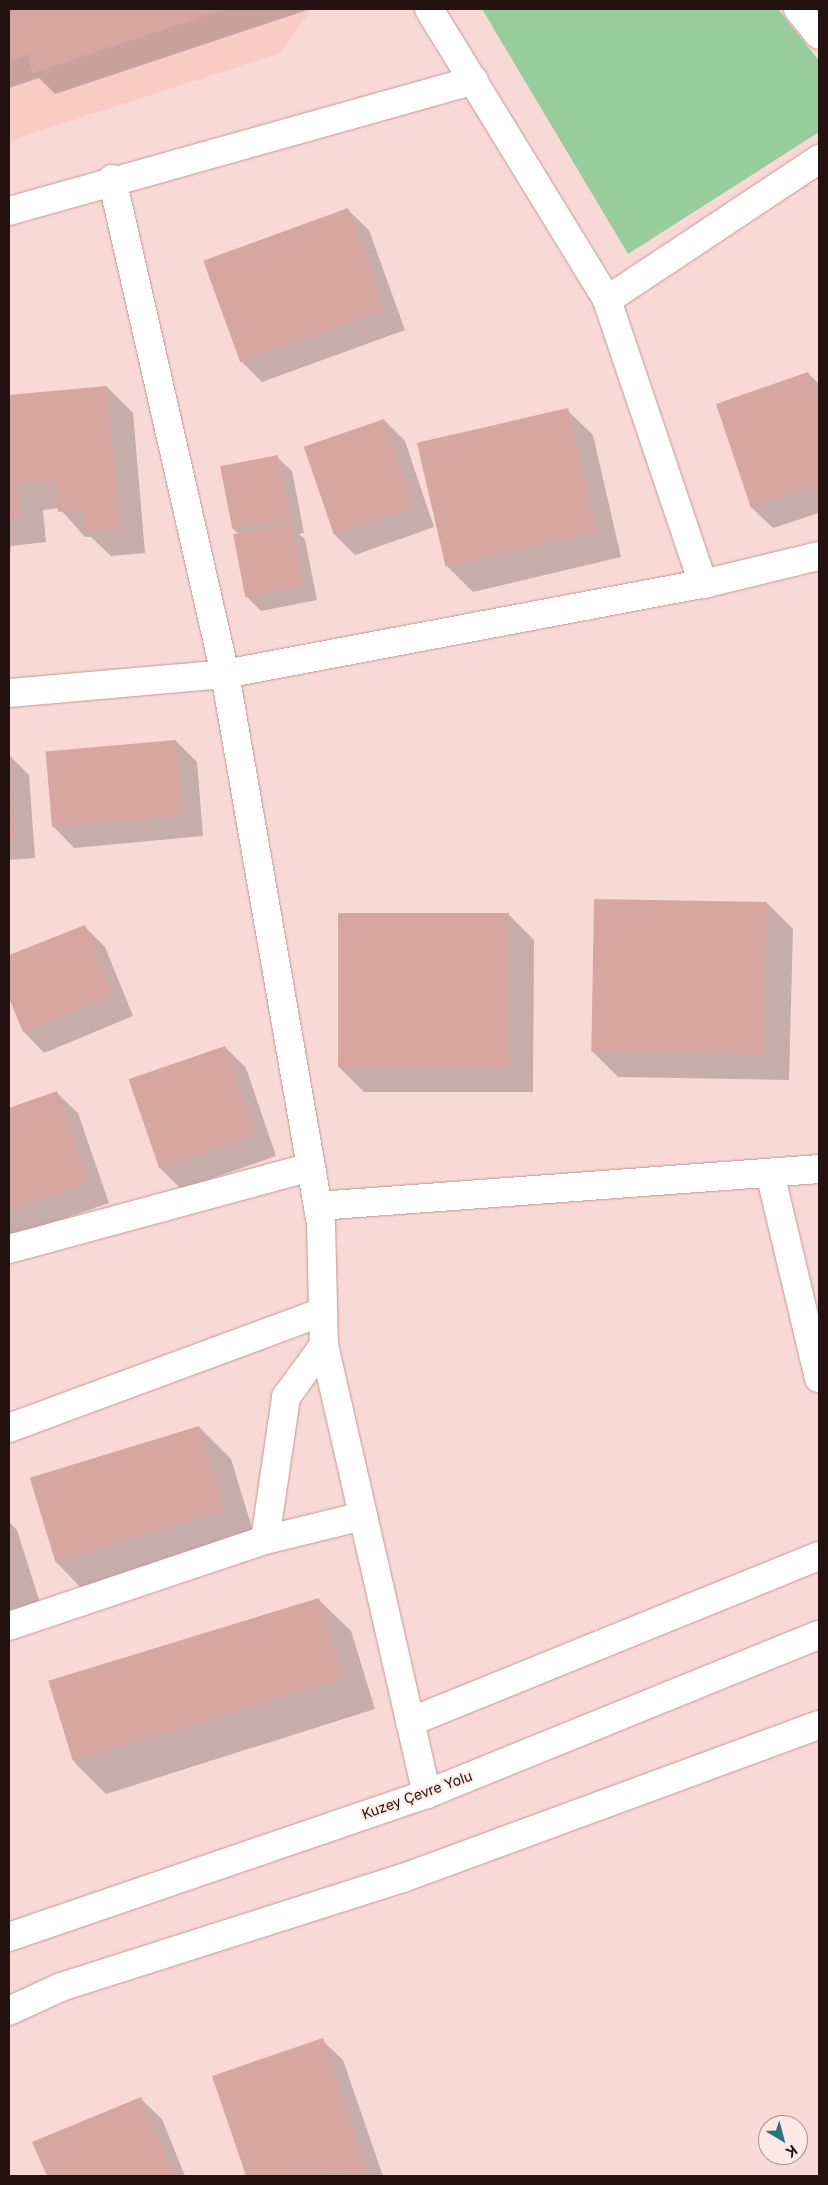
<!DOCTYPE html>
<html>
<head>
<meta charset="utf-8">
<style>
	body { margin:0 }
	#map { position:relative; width:828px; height:2185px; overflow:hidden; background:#f9d9d5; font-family:Inter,sans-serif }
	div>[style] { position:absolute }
	.built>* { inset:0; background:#facac4 }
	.green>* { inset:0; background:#97cc9b }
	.shadow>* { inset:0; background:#0003 }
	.building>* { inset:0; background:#d7a6a0; transform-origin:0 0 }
	.roads { filter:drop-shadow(0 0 1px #c6958f) drop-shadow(0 0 1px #c6958f) }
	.minor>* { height:28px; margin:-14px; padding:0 14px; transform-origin:14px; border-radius:14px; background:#fff }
	.tertiary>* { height:28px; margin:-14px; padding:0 14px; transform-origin:14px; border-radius:14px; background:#fff }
	.primary>* { height:28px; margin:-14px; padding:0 14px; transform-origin:14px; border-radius:14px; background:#fff }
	span { translate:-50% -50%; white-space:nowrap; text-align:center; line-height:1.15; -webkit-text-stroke:4px #ffe9e6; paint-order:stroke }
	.street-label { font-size:14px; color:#231210 }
	.frame { position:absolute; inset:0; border:10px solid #231210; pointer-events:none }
	.north { position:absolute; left:758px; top:2115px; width:50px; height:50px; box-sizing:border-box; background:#ffe9e6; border:1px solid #a79390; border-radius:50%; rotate:143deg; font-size:14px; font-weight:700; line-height:20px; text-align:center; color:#231210 }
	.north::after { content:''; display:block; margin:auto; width:18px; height:22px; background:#2d757e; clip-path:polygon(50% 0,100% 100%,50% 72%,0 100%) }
</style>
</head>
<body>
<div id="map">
	<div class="built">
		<div style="clip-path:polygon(9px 9px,312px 9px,280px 53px,9px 141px)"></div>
	</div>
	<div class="green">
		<div style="clip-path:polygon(482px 9px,778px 9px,819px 61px,819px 132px,628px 254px)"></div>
	</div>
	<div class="shadow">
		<div style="clip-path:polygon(9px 9px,306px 9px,307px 10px,55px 94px,39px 78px,9px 88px)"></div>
		<div style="clip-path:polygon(348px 210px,369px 230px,405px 330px,262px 382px,241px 361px)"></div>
		<div style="clip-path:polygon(808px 373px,819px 384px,819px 513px,773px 528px,752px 508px,717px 405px)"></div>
		<div style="clip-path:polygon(107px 387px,133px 413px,145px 553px,111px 556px,91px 537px,85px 537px,59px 508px,43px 510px,46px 542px,11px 546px,9px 560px,9px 396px)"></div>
		<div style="clip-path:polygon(567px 410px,593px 435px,621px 557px,473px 592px,447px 566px)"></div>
		<div style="clip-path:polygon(384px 420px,405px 441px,434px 527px,355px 555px,334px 534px,305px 447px)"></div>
		<div style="clip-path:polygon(277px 457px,292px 471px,304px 533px,299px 534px,305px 539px,317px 600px,261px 611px,246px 596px,239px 534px,233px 529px)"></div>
		<div style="clip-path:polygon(176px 741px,197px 762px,203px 836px,74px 848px,54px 827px)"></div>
		<div style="clip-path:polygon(9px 755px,29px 775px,35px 858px,9px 860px)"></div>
		<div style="clip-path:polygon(767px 903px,793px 929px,789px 1080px,618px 1077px,592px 1051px)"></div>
		<div style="clip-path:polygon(508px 914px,534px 940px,533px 1092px,364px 1092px,339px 1067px)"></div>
		<div style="clip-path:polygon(84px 926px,105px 947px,133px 1016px,44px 1053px,24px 1032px,9px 995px,9px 957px)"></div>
		<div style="clip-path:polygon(225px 1047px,246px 1068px,276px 1156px,181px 1189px,160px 1168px)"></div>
		<div style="clip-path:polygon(57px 1093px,78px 1113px,109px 1203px,13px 1236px,9px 1232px,9px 1109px)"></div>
		<div style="clip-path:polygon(199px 1427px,231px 1459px,256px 1541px,86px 1593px,55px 1561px)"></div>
		<div style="clip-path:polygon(9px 1522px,17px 1530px,43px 1612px,9px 1623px)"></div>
		<div style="clip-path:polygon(319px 1600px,351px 1631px,375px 1709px,106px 1794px,75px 1763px,50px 1684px)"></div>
		<div style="clip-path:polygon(322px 2040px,343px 2060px,383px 2176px,247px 2176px,213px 2077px)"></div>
		<div style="clip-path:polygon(141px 2099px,162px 2119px,185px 2176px,48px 2176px,34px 2143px)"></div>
	</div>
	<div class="building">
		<div style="clip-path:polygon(9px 9px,227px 9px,33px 73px,27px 55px,9px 61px)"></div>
		<div style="left:348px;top:208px;width:108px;height:154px;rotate:70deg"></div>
		<div style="clip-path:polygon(808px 372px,819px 403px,819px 485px,751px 508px,716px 404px)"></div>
		<div style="clip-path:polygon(107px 386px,120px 528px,84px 531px,82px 510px,58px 512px,56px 481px,18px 484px,21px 517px,9px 518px,9px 395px)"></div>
		<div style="left:568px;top:408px;width:127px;height:155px;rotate:77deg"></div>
		<div style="left:384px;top:419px;width:93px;height:85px;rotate:71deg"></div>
		<div style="left:278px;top:455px;width:64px;height:59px;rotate:79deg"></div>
		<div style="left:291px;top:523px;width:64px;height:59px;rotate:79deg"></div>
		<div style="left:176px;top:740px;width:76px;height:131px;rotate:85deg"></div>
		<div style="clip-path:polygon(9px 775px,15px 837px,9px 838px)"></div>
		<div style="left:594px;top:899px;width:173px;height:153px;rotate:1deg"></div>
		<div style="left:338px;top:913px;width:171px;height:154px"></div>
		<div style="clip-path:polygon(85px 925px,113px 995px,23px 1032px,9px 998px,9px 955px)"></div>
		<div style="left:225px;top:1046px;width:94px;height:102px;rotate:71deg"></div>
		<div style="clip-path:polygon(57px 1091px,89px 1182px,9px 1210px,9px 1108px)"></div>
		<div style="left:199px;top:1426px;width:88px;height:177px;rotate:73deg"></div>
		<div style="left:319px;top:1598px;width:84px;height:283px;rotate:73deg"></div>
		<div style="clip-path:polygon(323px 2038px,368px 2173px,246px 2176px,212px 2076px)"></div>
		<div style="clip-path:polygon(141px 2097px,174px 2176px,47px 2176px,32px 2142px)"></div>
	</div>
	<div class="roads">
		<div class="minor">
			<div style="left:429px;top:9px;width:341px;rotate:58.5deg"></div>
			<div style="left:607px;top:300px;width:300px;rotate:71.3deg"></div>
			<div style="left:798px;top:9px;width:33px;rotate:51deg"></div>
			<div style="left:112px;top:179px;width:508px;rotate:77.14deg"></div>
			<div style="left:225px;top:674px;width:558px;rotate:80.1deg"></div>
			<div style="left:321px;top:1224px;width:121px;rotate:88.6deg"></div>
			<div style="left:324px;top:1345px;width:461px;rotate:77.1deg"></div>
			<div style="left:9px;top:211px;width:483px;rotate:-15.7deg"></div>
			<div style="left:607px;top:300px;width:255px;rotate:-33.6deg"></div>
			<div style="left:770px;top:1173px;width:211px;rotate:76.6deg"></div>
			<div style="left:318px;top:1206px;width:502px;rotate:-4.22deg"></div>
			<div style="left:9px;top:1249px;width:313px;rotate:-15.2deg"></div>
			<div style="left:9px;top:1428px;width:335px;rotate:-20.3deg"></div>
			<div style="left:265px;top:1540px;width:145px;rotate:-81.6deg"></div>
			<div style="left:286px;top:1397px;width:64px;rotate:-53.8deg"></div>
			<div style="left:9px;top:1626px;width:270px;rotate:-18.6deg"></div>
			<div style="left:265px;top:1540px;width:101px;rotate:-13.8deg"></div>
			<div style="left:410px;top:1722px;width:441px;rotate:-22.1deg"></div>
		</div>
		<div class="tertiary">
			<div style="left:9px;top:693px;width:217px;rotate:-5deg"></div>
			<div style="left:225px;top:674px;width:486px;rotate:-10.7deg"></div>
			<div style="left:703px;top:584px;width:119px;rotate:-13.6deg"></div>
		</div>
		<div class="primary">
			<div style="left:9px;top:1937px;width:442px;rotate:-18.9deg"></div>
			<div style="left:427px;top:1794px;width:423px;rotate:-22.1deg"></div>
			<div style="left:9px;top:2011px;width:57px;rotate:-24.8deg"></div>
			<div style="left:61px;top:1987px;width:359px;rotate:-17.7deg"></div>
			<div style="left:403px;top:1878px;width:443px;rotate:-20.2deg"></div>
		</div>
	</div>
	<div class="street-label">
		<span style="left:417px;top:1795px;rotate:-20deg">Kuzey Çevre Yolu</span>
	</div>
	<div class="frame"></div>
	<div class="north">K</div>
</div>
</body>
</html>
